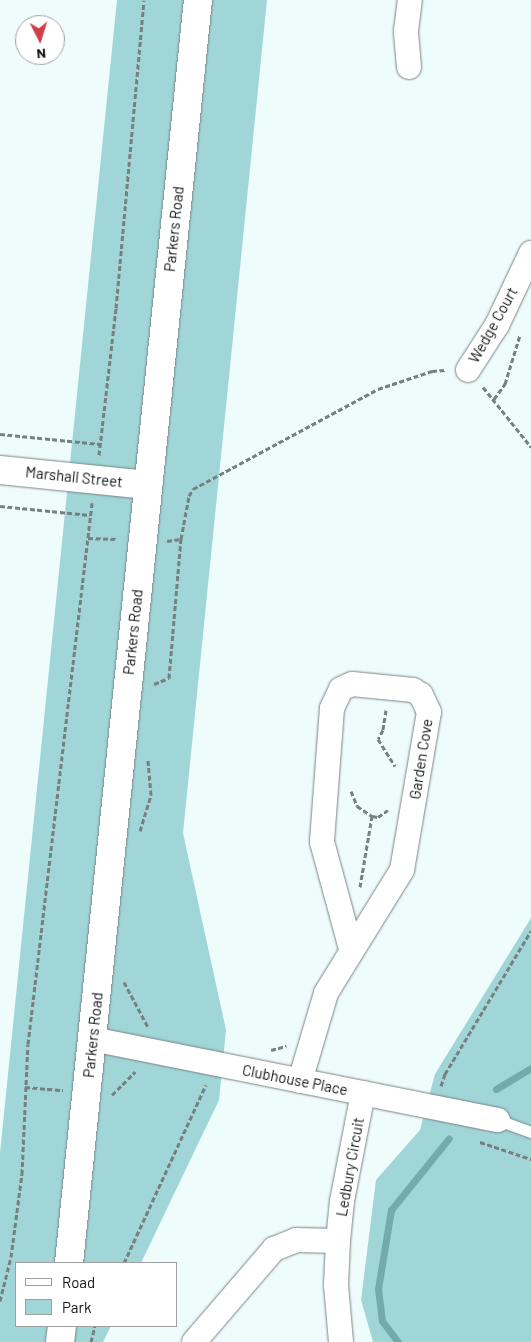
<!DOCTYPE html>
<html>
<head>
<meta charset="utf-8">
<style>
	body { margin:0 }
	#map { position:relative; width:531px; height:1342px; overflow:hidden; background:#effcfc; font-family:Barlow,sans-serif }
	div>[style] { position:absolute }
	.green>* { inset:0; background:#a0d6d8 }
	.stream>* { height:7px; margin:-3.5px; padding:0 3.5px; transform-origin:3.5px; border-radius:3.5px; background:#73abad }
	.path>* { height:3px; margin-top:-1.5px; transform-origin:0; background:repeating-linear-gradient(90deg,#777f7f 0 5px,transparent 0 7.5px) }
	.roads { filter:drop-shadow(0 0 1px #798586) drop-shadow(0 0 1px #798586) }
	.lane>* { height:11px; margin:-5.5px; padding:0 5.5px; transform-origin:5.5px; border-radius:5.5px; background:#fff }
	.street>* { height:24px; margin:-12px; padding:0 12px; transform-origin:12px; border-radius:12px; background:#fff }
	.secondary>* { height:28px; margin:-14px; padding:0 14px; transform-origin:14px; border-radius:14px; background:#fff }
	span { translate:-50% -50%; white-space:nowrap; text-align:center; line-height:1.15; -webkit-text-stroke:4px #fff; paint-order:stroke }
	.street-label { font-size:15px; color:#101414 }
	.legend { position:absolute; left:15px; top:1262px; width:162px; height:65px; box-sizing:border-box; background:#fff; border:1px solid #9fa1a1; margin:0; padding:6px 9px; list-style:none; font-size:15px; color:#101414 }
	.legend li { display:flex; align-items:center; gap:10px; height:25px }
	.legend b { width:25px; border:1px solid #9fa1a1 }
	.north { position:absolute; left:15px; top:15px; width:50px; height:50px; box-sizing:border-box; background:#fff; border:1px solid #9fa1a1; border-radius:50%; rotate:175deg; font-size:14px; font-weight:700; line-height:20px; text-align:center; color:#101414 }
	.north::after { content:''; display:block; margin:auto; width:18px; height:22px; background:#cf3f4a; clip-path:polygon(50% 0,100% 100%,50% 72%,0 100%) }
</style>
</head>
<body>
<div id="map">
	<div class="green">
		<div style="clip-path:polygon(117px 0,267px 0,183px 833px,226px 1030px,219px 1100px,141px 1263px,16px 1263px,16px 1326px,111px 1326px,103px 1342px,0 1342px,0 1153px)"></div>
		<div style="clip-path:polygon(531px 918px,531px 1342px,373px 1342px,361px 1300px,376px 1180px,420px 1130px,435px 1074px)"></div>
	</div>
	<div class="stream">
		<div style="left:496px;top:1089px;width:41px;rotate:-31deg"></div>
		<div style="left:398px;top:1342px;width:26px;rotate:-127deg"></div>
		<div style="left:382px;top:1321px;width:32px;rotate:-97deg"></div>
		<div style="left:378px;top:1289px;width:80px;rotate:-80.7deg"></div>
		<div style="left:391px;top:1210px;width:92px;rotate:-51.1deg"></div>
	</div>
	<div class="path">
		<div style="left:483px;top:387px;width:77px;rotate:51.3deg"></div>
		<div style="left:494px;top:399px;width:19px;rotate:-54deg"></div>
		<div style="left:505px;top:384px;width:51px;rotate:-73deg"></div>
		<div style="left:0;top:434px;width:100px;rotate:5.7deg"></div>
		<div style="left:99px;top:455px;width:148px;rotate:-83.4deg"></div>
		<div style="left:116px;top:308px;width:309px;rotate:-84.8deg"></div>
		<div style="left:0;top:506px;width:90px;rotate:5.7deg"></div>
		<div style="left:88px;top:538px;width:30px;rotate:2deg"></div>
		<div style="left:167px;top:541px;width:14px;rotate:-8deg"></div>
		<div style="left:181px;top:539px;width:44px;rotate:-79.5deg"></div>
		<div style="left:189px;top:496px;width:8px;rotate:-60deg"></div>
		<div style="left:193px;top:489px;width:210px;rotate:-28.4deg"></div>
		<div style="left:378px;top:389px;width:57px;rotate:-18.4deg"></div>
		<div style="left:432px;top:371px;width:13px;rotate:-4deg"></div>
		<div style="left:154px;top:684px;width:16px;rotate:-22deg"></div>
		<div style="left:169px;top:678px;width:140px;rotate:-85.1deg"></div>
		<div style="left:386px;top:710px;width:20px;rotate:99deg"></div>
		<div style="left:383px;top:730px;width:10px;rotate:119deg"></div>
		<div style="left:378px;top:739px;width:32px;rotate:58deg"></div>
		<div style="left:351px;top:791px;width:16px;rotate:68deg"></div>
		<div style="left:357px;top:806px;width:18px;rotate:34deg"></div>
		<div style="left:140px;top:831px;width:38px;rotate:-73deg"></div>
		<div style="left:151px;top:795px;width:35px;rotate:-95deg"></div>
		<div style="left:360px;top:887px;width:72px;rotate:-80.4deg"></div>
		<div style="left:372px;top:816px;width:6px;rotate:9deg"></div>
		<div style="left:378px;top:817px;width:12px;rotate:-35deg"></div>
		<div style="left:124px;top:982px;width:51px;rotate:61.9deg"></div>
		<div style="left:271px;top:1050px;width:16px;rotate:-15deg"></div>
		<div style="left:441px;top:1086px;width:13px;rotate:-72deg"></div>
		<div style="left:445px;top:1074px;width:167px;rotate:-59deg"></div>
		<div style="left:25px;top:1087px;width:38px;rotate:5deg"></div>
		<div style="left:112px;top:1095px;width:33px;rotate:-45deg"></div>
		<div style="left:480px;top:1142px;width:54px;rotate:18.4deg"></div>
		<div style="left:124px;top:1263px;width:196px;rotate:-65.3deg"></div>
		<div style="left:0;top:1301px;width:45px;rotate:-76deg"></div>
		<div style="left:11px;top:1257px;width:84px;rotate:-82.5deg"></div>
		<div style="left:22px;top:1174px;width:130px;rotate:-87.4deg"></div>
		<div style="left:28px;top:1044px;width:545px;rotate:-83.25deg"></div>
		<div style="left:91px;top:1342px;width:16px;rotate:-76deg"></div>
	</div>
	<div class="roads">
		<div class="lane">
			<div style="left:498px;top:1120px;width:35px;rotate:20deg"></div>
		</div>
		<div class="street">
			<div style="left:409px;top:67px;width:36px;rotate:-95deg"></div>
			<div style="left:406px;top:31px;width:31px;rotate:-83deg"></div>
			<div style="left:468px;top:370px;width:54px;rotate:-57.2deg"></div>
			<div style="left:497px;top:325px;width:80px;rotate:-64.7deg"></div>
			<div style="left:92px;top:1039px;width:414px;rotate:11.3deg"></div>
			<div style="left:300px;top:1081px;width:92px;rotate:-73.5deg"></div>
			<div style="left:326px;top:993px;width:145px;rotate:-58.3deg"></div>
			<div style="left:402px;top:870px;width:160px;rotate:-80.3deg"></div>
			<div style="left:429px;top:712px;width:19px;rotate:-115deg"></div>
			<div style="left:421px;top:695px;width:9px;rotate:-148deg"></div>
			<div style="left:413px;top:690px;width:61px;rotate:-174.4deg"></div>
			<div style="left:352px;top:684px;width:12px;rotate:156deg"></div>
			<div style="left:341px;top:689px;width:21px;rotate:115deg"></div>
			<div style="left:332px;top:708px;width:134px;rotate:94.3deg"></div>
			<div style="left:322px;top:842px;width:111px;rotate:74.8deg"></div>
			<div style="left:194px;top:1342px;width:123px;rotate:-49.3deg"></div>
			<div style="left:274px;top:1249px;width:24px;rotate:-22deg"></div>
			<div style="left:296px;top:1240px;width:42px;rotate:1.4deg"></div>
			<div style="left:341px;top:1342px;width:57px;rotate:-95deg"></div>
			<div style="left:336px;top:1285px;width:44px;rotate:-87.4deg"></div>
			<div style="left:338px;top:1241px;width:40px;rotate:-84.3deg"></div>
			<div style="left:342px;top:1201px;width:110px;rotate:-79deg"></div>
		</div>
		<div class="secondary">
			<div style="left:0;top:470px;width:149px;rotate:5.8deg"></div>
			<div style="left:69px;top:1263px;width:1270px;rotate:-84.17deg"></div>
			<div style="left:60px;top:1342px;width:16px;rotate:-83deg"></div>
		</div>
	</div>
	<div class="street-label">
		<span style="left:174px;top:229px;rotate:-84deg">Parkers Road</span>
		<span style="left:493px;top:325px;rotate:-61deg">Wedge Court</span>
		<span style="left:74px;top:477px;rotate:6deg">Marshall Street</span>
		<span style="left:133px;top:632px;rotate:-84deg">Parkers Road</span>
		<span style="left:421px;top:759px;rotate:-81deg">Garden Cove</span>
		<span style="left:93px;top:1035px;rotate:-84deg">Parkers Road</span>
		<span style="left:295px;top:1080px;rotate:11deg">Clubhouse Place</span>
		<span style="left:350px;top:1167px;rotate:-80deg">Ledbury Circuit</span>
	</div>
	<ul class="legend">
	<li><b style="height:6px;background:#fff"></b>Road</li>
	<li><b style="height:14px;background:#a0d6d8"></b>Park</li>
	</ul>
	<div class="north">N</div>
</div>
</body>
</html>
